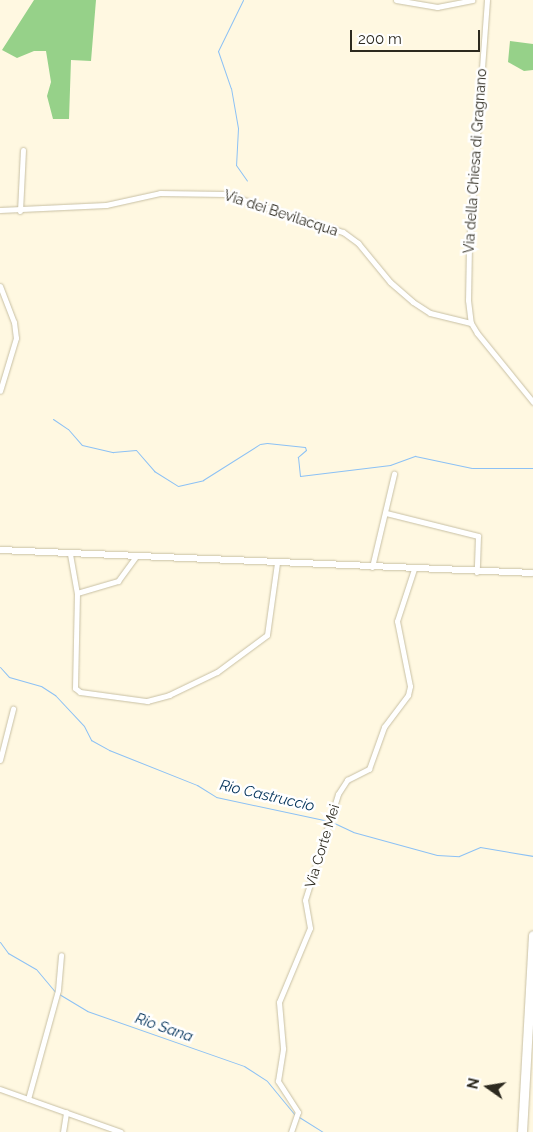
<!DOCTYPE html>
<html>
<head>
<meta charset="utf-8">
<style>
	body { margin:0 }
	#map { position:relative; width:533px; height:1132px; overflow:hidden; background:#fff8e1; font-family:Raleway,sans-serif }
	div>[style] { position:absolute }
	.forest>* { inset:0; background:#96d189 }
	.stream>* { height:1px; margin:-0.5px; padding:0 0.5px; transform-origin:0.5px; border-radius:0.5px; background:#8cc1f5 }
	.roads { filter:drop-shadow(0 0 1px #c8c0a4) drop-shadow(0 0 1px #c8c0a4) }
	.minor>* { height:5px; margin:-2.5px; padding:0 2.5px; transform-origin:2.5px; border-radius:2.5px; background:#fff }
	.tertiary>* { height:6px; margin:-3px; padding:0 3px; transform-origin:3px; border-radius:3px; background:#fff }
	.primary>* { height:9px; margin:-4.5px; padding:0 4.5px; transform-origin:4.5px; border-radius:4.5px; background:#fff }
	span { translate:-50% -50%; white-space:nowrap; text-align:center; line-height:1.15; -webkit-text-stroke:5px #fff; paint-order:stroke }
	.street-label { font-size:14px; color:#2d2a1f }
	.water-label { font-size:15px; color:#003159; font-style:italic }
	.north { position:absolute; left:463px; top:1062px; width:50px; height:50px; -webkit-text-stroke:4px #fff; paint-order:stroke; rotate:283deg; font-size:14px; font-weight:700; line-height:20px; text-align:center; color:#2d2a1f }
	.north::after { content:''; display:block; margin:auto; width:18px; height:22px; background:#2d2a1f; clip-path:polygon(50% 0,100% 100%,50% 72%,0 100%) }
	.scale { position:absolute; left:350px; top:30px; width:130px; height:22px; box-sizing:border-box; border:2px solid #2d2a1f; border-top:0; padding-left:6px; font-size:15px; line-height:18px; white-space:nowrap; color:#2d2a1f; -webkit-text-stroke:4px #fff; paint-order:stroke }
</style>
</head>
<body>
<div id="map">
	<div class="forest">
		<div style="clip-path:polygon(34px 0,96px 0,91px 61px,71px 60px,69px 119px,53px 119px,47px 96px,51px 82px,46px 51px,34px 51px,17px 58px,2px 50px)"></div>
		<div style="clip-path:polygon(510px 41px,533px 44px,533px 70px,524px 71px,508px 62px)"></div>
	</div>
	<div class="stream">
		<div style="left:243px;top:0;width:57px;rotate:116.1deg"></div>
		<div style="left:218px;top:51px;width:39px;rotate:71deg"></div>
		<div style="left:231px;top:88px;width:41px;rotate:80.1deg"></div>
		<div style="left:238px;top:128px;width:37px;rotate:93deg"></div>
		<div style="left:236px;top:165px;width:19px;rotate:55deg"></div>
		<div style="left:53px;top:419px;width:18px;rotate:34deg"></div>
		<div style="left:68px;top:429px;width:21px;rotate:49deg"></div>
		<div style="left:82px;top:445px;width:32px;rotate:13deg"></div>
		<div style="left:113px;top:452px;width:23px;rotate:-5deg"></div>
		<div style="left:136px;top:450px;width:28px;rotate:49deg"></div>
		<div style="left:154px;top:471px;width:28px;rotate:32deg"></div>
		<div style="left:178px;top:486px;width:26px;rotate:-13deg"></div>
		<div style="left:203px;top:480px;width:67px;rotate:-32.3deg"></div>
		<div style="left:260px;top:444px;width:7px;rotate:-8deg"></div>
		<div style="left:267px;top:443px;width:38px;rotate:6deg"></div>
		<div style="left:305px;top:447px;width:3px;rotate:72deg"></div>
		<div style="left:306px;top:450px;width:11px;rotate:139deg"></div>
		<div style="left:298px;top:457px;width:19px;rotate:84deg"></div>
		<div style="left:300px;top:476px;width:91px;rotate:-7deg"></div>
		<div style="left:390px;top:465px;width:27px;rotate:-20deg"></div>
		<div style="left:415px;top:456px;width:58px;rotate:11.9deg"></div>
		<div style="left:472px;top:468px;width:61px"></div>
		<div style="left:0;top:667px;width:13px;rotate:48deg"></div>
		<div style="left:9px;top:677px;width:33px;rotate:16deg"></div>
		<div style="left:41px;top:686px;width:17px;rotate:33deg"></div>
		<div style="left:55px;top:695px;width:42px;rotate:46.9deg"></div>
		<div style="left:84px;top:726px;width:16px;rotate:63deg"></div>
		<div style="left:91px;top:740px;width:21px;rotate:29deg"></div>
		<div style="left:109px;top:750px;width:95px;rotate:21.7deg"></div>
		<div style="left:197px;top:785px;width:22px;rotate:32deg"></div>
		<div style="left:216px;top:797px;width:115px;rotate:12.1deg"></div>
		<div style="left:332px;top:822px;width:23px;rotate:25deg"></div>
		<div style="left:353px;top:832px;width:87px;rotate:15.3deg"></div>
		<div style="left:437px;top:855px;width:22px;rotate:3deg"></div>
		<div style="left:459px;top:856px;width:23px;rotate:-23deg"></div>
		<div style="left:480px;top:847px;width:54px;rotate:9.6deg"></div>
		<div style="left:0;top:942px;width:14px;rotate:54deg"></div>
		<div style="left:8px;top:953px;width:32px;rotate:30deg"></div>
		<div style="left:36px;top:969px;width:30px;rotate:50deg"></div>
		<div style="left:59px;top:994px;width:33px;rotate:31deg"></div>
		<div style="left:87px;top:1011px;width:166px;rotate:19.3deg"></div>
		<div style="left:244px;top:1066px;width:27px;rotate:33deg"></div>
		<div style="left:267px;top:1081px;width:44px;rotate:50.5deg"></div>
		<div style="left:299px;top:1117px;width:28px;rotate:32deg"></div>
	</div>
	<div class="roads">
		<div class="minor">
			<div style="left:396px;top:0;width:42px;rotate:9.7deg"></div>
			<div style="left:437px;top:7px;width:36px;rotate:-11deg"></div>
			<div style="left:487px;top:0;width:246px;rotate:94.2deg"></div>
			<div style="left:469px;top:245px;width:55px;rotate:91deg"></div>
			<div style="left:468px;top:300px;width:23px;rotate:83deg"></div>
			<div style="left:471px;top:323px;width:12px;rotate:59deg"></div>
			<div style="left:477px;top:333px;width:89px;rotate:50.9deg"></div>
			<div style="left:0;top:210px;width:106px;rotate:-2.7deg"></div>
			<div style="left:106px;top:205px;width:55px;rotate:-12.5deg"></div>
			<div style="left:160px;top:193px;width:65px;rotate:0.9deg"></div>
			<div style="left:225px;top:194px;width:124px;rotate:17.9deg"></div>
			<div style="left:343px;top:232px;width:19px;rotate:36deg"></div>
			<div style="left:358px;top:243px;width:50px;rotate:50.6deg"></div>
			<div style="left:390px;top:282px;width:30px;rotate:41deg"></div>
			<div style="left:413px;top:302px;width:20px;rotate:33deg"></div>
			<div style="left:430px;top:313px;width:42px;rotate:13.7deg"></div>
			<div style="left:20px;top:211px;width:61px;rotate:-87.2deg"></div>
			<div style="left:0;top:286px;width:39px;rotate:69deg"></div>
			<div style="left:14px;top:322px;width:16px;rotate:83deg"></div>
			<div style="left:16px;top:338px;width:55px;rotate:106.8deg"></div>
			<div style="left:386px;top:513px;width:95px;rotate:14deg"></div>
			<div style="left:478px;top:536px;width:36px;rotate:92deg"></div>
			<div style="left:70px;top:554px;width:40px;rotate:80deg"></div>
			<div style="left:77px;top:593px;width:95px;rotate:91.2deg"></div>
			<div style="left:75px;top:688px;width:6px;rotate:39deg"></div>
			<div style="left:80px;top:692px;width:68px;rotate:7.7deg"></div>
			<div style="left:147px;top:701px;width:23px;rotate:-15deg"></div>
			<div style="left:169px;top:695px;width:53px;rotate:-25.6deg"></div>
			<div style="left:217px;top:672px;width:62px;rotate:-36.5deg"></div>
			<div style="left:267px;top:635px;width:73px;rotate:-82.1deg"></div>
			<div style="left:372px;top:567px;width:96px;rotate:-76.7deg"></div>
			<div style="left:77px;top:593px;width:43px;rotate:-16.3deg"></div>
			<div style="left:118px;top:581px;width:31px;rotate:-54deg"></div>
			<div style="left:0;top:760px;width:53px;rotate:-75.7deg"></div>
			<div style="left:0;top:1089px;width:128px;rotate:19.6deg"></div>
			<div style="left:28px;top:1099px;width:113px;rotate:-74.6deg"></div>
			<div style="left:58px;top:990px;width:35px;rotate:-85deg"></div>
			<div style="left:63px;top:1132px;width:20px;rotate:-81deg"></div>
			<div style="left:291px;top:1132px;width:21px;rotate:-71deg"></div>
			<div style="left:298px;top:1112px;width:37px;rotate:-123deg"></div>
			<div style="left:278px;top:1081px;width:33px;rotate:-81deg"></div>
			<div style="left:283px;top:1048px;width:46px;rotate:-95deg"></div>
			<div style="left:279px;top:1002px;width:80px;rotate:-67.3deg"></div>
			<div style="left:310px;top:928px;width:28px;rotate:-100deg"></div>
			<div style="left:305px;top:900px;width:111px;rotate:-72.7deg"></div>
			<div style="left:338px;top:794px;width:17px;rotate:-57deg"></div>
			<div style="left:347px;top:780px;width:25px;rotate:-27deg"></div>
			<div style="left:369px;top:769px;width:45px;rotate:-70.3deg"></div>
			<div style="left:384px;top:727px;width:40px;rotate:-53deg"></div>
			<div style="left:408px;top:695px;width:9px;rotate:-77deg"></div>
			<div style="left:410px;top:686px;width:66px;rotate:-101.3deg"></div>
			<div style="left:397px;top:621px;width:55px;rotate:-71.9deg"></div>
		</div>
		<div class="tertiary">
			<div style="left:0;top:550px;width:533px;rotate:2.47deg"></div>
		</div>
		<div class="primary">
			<div style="left:522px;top:1132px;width:197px;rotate:-86.8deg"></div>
		</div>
	</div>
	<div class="street-label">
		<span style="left:475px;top:161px;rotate:-86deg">Via della Chiesa di Gragnano</span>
		<span style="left:281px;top:213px;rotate:18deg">Via dei Bevilacqua</span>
		<span style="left:322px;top:846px;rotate:-73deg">Via Corte Mei</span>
	</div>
	<div class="water-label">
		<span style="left:267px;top:796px;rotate:13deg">Rio Castruccio</span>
		<span style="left:164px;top:1028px;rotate:19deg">Rio Sana</span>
	</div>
	<div class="north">N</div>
	<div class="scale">200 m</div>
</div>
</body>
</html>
